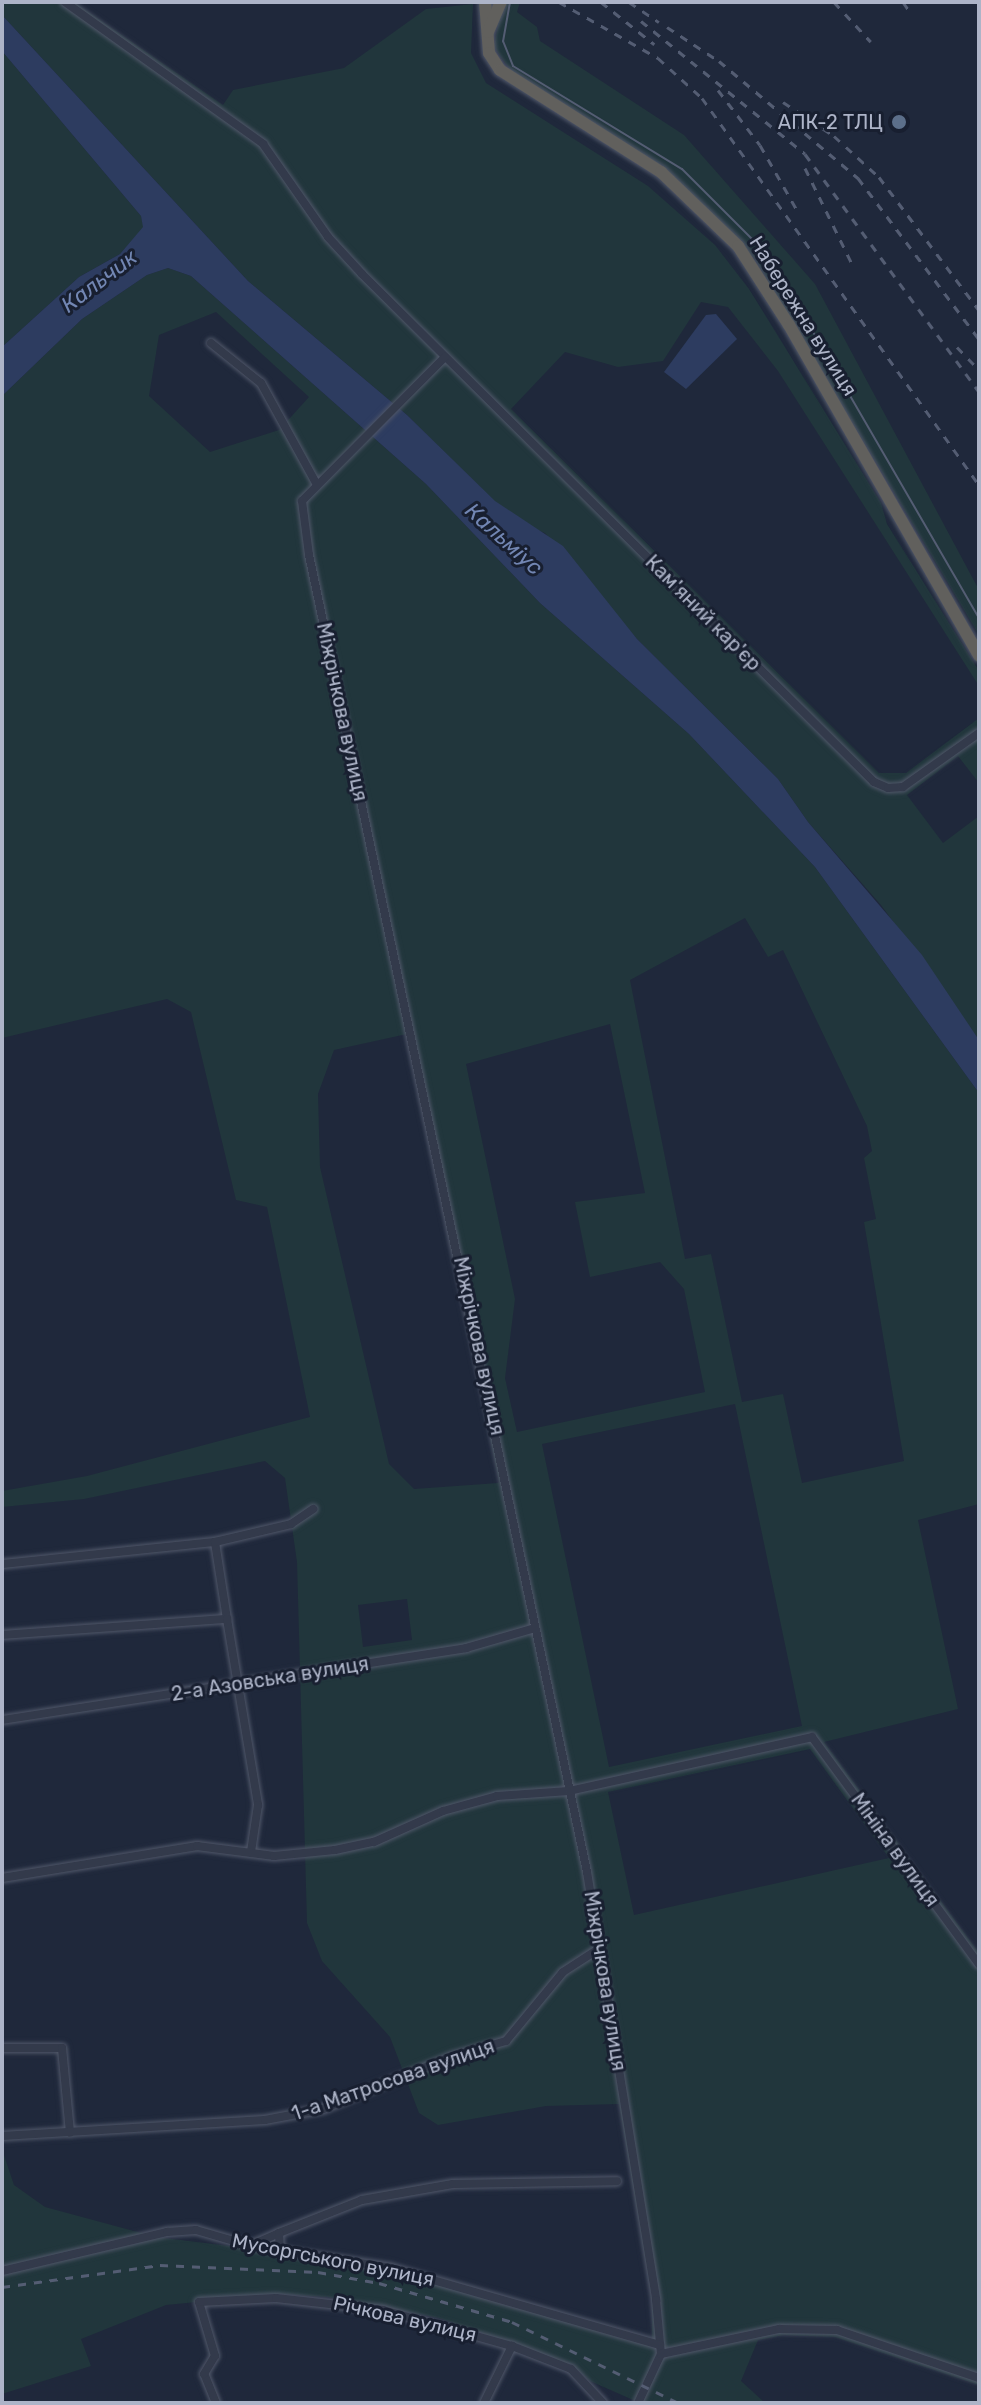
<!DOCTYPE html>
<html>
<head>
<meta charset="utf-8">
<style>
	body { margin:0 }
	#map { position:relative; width:981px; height:2405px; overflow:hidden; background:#1f283b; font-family:Rubik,sans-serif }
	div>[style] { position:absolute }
	.green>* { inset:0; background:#21363c }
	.water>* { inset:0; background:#2d3c60 }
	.roads { filter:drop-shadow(0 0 2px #505769) drop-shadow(0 0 2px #505769) }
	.minor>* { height:8px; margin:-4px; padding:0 4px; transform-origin:4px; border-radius:4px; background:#333a4b }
	.trunk>* { height:12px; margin:-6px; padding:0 6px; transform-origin:6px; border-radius:6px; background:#61605d }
	.tram>* { height:2px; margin:-1px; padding:0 1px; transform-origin:1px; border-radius:1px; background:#545d73 }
	.rail>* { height:3px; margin-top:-1.5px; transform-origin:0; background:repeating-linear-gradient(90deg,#545d73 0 8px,transparent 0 16px) }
	.dots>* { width:22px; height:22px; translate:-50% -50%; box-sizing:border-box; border:4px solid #181f30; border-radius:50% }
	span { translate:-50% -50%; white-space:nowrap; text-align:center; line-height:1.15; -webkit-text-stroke:6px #181f30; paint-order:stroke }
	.poi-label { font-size:20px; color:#adb4c8 }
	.right { translate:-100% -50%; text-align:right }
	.street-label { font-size:20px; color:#adb4c8 }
	.water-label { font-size:22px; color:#7286b3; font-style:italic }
	.frame { position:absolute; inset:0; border:4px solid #adb4c8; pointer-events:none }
</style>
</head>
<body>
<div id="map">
	<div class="green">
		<div style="clip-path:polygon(2px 2px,74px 2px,223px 105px,233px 90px,344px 68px,426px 9px,473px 4px,471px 53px,486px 83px,648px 186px,715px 245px,749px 289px,881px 503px,887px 524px,979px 671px,979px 686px,778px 371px,728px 307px,701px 302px,663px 361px,618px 367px,565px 352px,511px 409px,879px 773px,906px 773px,979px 718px,979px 783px,958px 756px,907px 795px,943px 843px,979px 816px,979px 1040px,881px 905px,808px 822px,778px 779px,637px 639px,545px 533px,525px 525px,494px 501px,407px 415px,248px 281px,2px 15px)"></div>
		<div style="clip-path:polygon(502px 2px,520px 2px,517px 12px,537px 27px,540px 41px,684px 135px,815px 284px,979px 590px,979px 635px,755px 259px,677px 179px,518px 81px,494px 47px)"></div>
		<div style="clip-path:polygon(2px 51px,141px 216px,144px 227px,120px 254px,79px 277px,2px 347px)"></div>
		<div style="clip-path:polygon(evenodd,168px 268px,191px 276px,426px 484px,540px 603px,689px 734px,815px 867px,979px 1093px,979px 1504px,918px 1520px,958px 1709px,824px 1742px,979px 1953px,979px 2385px,835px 2337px,784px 2335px,758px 2340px,741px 2381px,765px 2403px,640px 2403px,590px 2381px,572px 2365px,439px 2318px,328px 2297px,278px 2294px,166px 2305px,81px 2339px,91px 2366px,2px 2394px,2px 2149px,14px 2185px,45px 2207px,156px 2237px,393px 2266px,652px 2345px,652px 2300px,619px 2104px,546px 2106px,438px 2125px,419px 2113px,390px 2037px,322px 1961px,307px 1923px,297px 1562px,285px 1478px,265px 1461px,84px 1499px,2px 1507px,2px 1491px,87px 1476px,310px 1417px,267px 1207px,236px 1200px,191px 1012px,167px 999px,2px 1038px,2px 396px,82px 319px,147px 275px,168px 268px,216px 312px,309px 397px,279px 430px,210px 452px,149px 396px,159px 335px,216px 312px,168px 268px,745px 918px,768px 957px,783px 950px,867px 1126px,872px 1151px,864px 1158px,876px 1219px,864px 1222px,904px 1461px,802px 1483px,783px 1394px,742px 1402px,711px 1254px,685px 1259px,630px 980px,745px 918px,168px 268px,610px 1024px,645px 1193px,575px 1202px,590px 1277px,660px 1262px,684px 1289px,705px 1392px,517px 1432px,505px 1378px,515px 1299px,466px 1064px,610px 1024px,168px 268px,407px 1034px,499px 1482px,498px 1483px,414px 1489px,389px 1464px,320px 1167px,318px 1094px,334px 1050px,407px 1034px,168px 268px,735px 1404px,802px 1726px,609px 1767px,542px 1444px,735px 1404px,168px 268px,407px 1599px,412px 1640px,363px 1647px,358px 1605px,407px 1599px,168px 268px,810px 1749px,889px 1858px,634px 1915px,608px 1792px,810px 1749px)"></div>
	</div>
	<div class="water">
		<div style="clip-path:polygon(2px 15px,248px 281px,407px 415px,495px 501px,563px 546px,637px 639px,778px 779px,808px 822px,922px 955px,979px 1040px,979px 1093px,815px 867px,689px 734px,540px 603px,426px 484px,191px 276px,168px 268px,147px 275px,82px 319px,2px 396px,2px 347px,79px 277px,120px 254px,143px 227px,141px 216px,2px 51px)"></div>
		<div style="clip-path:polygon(716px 314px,737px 339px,686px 389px,664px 372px,706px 315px)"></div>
	</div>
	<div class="roads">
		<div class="minor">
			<div style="left:65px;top:2px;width:244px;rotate:35.6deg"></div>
			<div style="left:263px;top:144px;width:113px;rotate:55deg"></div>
			<div style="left:328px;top:237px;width:50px;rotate:47.4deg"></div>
			<div style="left:362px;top:274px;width:721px;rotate:44.78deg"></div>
			<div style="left:874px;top:782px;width:15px;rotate:23deg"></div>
			<div style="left:888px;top:788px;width:15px;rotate:-4deg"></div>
			<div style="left:903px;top:787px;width:93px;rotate:-35.4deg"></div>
			<div style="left:211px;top:343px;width:64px;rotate:38.7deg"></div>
			<div style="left:261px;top:383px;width:116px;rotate:61.2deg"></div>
			<div style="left:445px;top:357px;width:203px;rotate:134.8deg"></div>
			<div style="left:302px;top:501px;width:54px;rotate:82.6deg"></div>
			<div style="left:309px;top:555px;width:1346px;rotate:78.08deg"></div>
			<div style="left:587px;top:1872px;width:434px;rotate:80.8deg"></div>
			<div style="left:656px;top:2300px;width:54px;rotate:84.7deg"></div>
			<div style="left:661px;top:2354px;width:54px;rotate:115.1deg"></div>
			<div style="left:2px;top:1564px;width:214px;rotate:-5.9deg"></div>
			<div style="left:227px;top:1619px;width:78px;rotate:-98.9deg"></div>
			<div style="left:215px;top:1542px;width:78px;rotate:-13.3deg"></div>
			<div style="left:291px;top:1524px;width:27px;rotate:-34deg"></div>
			<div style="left:2px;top:1635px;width:226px;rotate:-4.1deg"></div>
			<div style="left:227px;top:1619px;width:189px;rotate:80.5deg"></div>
			<div style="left:258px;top:1805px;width:48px;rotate:98.5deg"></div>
			<div style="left:2px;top:1720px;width:470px;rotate:-8.8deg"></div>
			<div style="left:466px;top:1648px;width:72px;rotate:-16.2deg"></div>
			<div style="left:2px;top:1878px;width:198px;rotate:-9.3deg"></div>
			<div style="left:197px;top:1846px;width:78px;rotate:7.4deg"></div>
			<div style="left:274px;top:1856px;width:61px;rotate:-5.6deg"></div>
			<div style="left:335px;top:1850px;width:40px;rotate:-12deg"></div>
			<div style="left:374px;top:1842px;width:76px;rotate:-24.2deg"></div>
			<div style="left:443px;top:1811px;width:56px;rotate:-15.5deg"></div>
			<div style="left:497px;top:1796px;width:72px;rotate:-4deg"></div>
			<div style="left:569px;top:1791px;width:249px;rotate:-12.5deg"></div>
			<div style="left:812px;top:1737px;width:282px;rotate:53.7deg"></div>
			<div style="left:2px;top:2048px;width:60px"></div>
			<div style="left:62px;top:2048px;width:85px;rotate:84.6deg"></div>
			<div style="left:2px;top:2136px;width:263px;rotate:-3.5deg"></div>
			<div style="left:265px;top:2120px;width:59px;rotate:-10.7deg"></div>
			<div style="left:323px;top:2109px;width:140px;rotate:-22.2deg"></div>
			<div style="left:453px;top:2056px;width:55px;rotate:-15.8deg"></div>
			<div style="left:506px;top:2041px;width:89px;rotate:-50.4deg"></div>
			<div style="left:563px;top:1972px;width:44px;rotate:-33deg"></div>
			<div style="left:279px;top:2233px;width:89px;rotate:-21.7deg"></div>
			<div style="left:362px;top:2200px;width:92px;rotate:-10deg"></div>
			<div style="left:453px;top:2184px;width:164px;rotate:-1deg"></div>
			<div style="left:252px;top:2245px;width:30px;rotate:-24deg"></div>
			<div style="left:279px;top:2233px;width:18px;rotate:87deg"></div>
			<div style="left:2px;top:2271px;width:170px;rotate:-13.3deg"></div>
			<div style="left:167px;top:2232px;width:29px;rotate:-4deg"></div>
			<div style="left:196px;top:2230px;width:57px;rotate:16.2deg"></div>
			<div style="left:251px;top:2246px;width:142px;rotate:8.9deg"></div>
			<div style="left:391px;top:2268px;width:280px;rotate:16deg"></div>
			<div style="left:661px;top:2354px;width:121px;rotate:-12deg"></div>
			<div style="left:779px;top:2329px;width:58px;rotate:1deg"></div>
			<div style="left:837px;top:2330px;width:150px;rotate:18.7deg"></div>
			<div style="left:216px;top:2403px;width:31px;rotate:-112deg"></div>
			<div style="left:204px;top:2374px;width:21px;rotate:-59deg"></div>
			<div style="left:215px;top:2356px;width:56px;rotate:-106.5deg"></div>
			<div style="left:199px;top:2302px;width:77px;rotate:-3deg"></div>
			<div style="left:276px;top:2298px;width:108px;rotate:6.4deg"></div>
			<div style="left:383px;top:2310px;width:134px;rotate:15.6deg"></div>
			<div style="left:512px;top:2346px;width:63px;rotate:21.3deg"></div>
			<div style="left:571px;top:2369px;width:47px;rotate:46.7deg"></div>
			<div style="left:484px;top:2403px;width:64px;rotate:-63.8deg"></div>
		</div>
		<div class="trunk">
			<div style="left:485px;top:2px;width:51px;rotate:85.5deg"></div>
			<div style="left:489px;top:53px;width:20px;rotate:57deg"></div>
			<div style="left:500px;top:70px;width:191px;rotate:32.4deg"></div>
			<div style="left:661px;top:172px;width:107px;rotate:43.9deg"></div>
			<div style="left:738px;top:246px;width:94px;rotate:57.2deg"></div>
			<div style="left:789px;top:325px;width:381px;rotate:60.1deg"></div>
			<div style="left:488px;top:32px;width:33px;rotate:-67deg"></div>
		</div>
	</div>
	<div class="tram">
		<div style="left:510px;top:2px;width:40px;rotate:100deg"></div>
		<div style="left:503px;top:41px;width:27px;rotate:68deg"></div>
		<div style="left:513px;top:66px;width:198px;rotate:31.4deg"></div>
		<div style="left:682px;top:169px;width:99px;rotate:45deg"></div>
		<div style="left:752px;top:239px;width:81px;rotate:55.5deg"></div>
		<div style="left:798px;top:306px;width:361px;rotate:59.9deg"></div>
	</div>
	<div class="rail">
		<div style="left:559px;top:2px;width:114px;rotate:29.5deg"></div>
		<div style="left:658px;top:58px;width:59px;rotate:42.3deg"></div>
		<div style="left:702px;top:98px;width:476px;rotate:54.4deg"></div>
		<div style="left:601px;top:2px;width:68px;rotate:38.4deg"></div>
		<div style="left:629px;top:2px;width:36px;rotate:34deg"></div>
		<div style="left:834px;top:2px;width:54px;rotate:47.2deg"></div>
		<div style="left:903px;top:2px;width:12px;rotate:55deg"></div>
		<div style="left:641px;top:21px;width:211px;rotate:39deg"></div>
		<div style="left:805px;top:154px;width:295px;rotate:53.8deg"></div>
		<div style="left:667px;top:27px;width:62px;rotate:33.2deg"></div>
		<div style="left:719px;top:61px;width:182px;rotate:40.1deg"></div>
		<div style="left:858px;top:178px;width:201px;rotate:53.1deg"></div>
		<div style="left:718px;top:90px;width:69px;rotate:52.6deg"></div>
		<div style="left:760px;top:145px;width:75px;rotate:60.4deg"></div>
		<div style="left:783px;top:102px;width:61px;rotate:33.7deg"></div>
		<div style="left:834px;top:136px;width:61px;rotate:42.3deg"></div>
		<div style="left:879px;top:177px;width:166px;rotate:53.1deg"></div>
		<div style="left:805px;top:168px;width:111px;rotate:63.9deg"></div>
		<div style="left:957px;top:347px;width:32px;rotate:46deg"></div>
		<div style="left:2px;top:2287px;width:160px;rotate:-7.9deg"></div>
		<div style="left:160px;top:2265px;width:158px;rotate:2.5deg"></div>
		<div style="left:318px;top:2272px;width:62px;rotate:10.2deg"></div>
		<div style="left:379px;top:2283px;width:139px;rotate:16.3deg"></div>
		<div style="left:512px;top:2322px;width:186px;rotate:25.9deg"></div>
	</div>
	<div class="dots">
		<div style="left:899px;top:122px;background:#5c6f8a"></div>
	</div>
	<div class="poi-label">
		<span class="right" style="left:883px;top:122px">АПК-2 ТЛЦ</span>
	</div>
	<div class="street-label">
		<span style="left:803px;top:316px;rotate:58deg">Набережна вулиця</span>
		<span style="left:703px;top:613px;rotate:45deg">Кам'яний кар'єр</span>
		<span style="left:342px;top:712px;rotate:78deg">Міжрічкова вулиця</span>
		<span style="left:479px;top:1346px;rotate:78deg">Міжрічкова вулиця</span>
		<span style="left:270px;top:1679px;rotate:-9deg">2-а Азовська вулиця</span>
		<span style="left:895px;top:1850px;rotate:54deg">Мініна вулиця</span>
		<span style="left:605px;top:1981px;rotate:81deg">Міжрічкова вулиця</span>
		<span style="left:393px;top:2080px;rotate:-19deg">1-а Матросова вулиця</span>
		<span style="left:333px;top:2260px;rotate:11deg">Мусоргського вулиця</span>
		<span style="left:405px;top:2319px;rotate:13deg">Річкова вулиця</span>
	</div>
	<div class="water-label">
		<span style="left:99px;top:281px;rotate:-37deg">Кальчик</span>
		<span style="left:504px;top:539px;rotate:42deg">Кальміус</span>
	</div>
	<div class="frame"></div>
</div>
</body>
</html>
